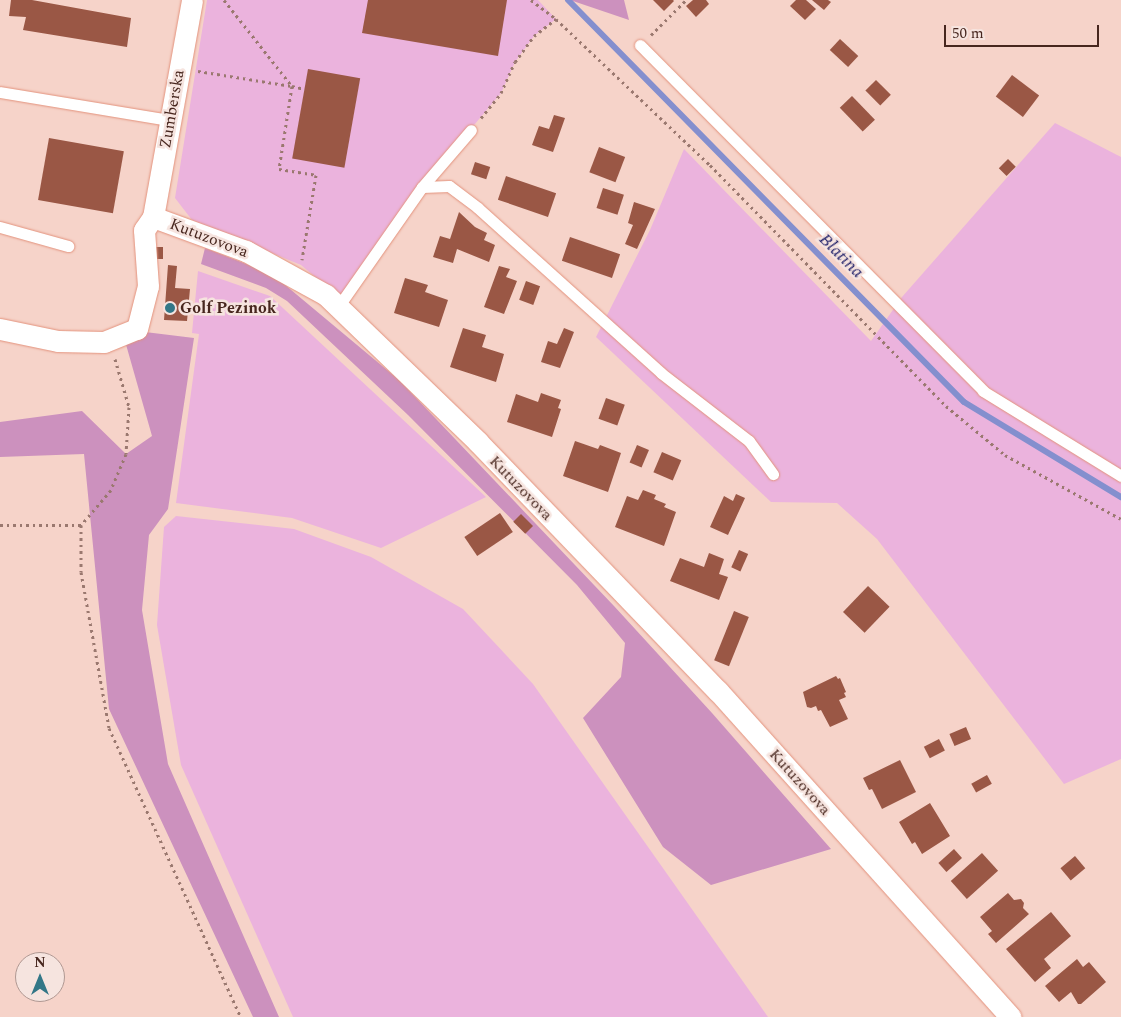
<!DOCTYPE html>
<html>
<head>
<meta charset="utf-8">
<style>
	body { margin:0 }
	#map { position:relative; width:1121px; height:1017px; overflow:hidden; background:#f6d3c9; font-family:Spectral,serif }
	div>[style] { position:absolute }
	.green>* { inset:0; background:#ebb3dd }
	.forest>* { inset:0; background:#cc91be }
	.stream>* { height:6px; margin:-3px; padding:0 3px; transform-origin:3px; border-radius:3px; background:#848fce }
	.building>* { inset:0; background:#9a5745; transform-origin:0 0 }
	.path>* { height:3px; margin-top:-1.5px; transform-origin:0; background:repeating-linear-gradient(90deg,#9a786f 0 2.5px,transparent 0 6.5px) }
	.roads { filter:drop-shadow(0 0 1px #e3927c) drop-shadow(0 0 1px #e3927c) }
	.lane>* { height:11px; margin:-5.5px; padding:0 5.5px; transform-origin:5.5px; border-radius:5.5px; background:#fff }
	.street>* { height:21px; margin:-10.5px; padding:0 10.5px; transform-origin:10.5px; border-radius:10.5px; background:#fff }
	.dots>* { width:14px; height:14px; translate:-50% -50%; box-sizing:border-box; border:2px solid #f6e4df; border-radius:50% }
	span { translate:-50% -50%; white-space:nowrap; text-align:center; line-height:1.15; -webkit-text-stroke:5px #f6e4df; paint-order:stroke }
	.street-label { font-size:16px; color:#47261e }
	.poi-label { font-size:16px; color:#47261e; font-weight:700 }
	.left { translate:0 -50%; text-align:left }
	.water-label { font-size:18px; color:#1f1f68; font-style:italic }
	.north { position:absolute; left:15px; top:952px; width:50px; height:50px; box-sizing:border-box; background:#f6e4df; border:1px solid #b09892; border-radius:50%; rotate:0deg; font-size:14px; font-weight:700; line-height:20px; text-align:center; color:#47261e }
	.north::after { content:''; display:block; margin:auto; width:18px; height:22px; background:#337787; clip-path:polygon(50% 0,100% 100%,50% 72%,0 100%) }
	.scale { position:absolute; left:944px; top:25px; width:155px; height:22px; box-sizing:border-box; border:2px solid #47261e; border-top:0; padding-left:6px; font-size:15px; line-height:18px; white-space:nowrap; color:#47261e; -webkit-text-stroke:4px #f6e4df; paint-order:stroke }
</style>
</head>
<body>
<div id="map">
	<div class="green">
		<div style="clip-path:polygon(207px 0,538px 0,556px 19px,534px 36px,515px 62px,501px 93px,422px 187px,343px 300px,301px 265px,192px 220px,175px 198px)"></div>
		<div style="clip-path:polygon(1055px 123px,1121px 157px,1121px 759px,1064px 784px,877px 539px,837px 503px,771px 502px,596px 337px,650px 230px,684px 149px,871px 341px,902px 297px)"></div>
		<div style="clip-path:polygon(198px 271px,270px 296px,486px 497px,381px 548px,292px 518px,176px 503px,199px 334px,192px 333px)"></div>
		<div style="clip-path:polygon(176px 516px,294px 529px,371px 557px,463px 609px,533px 684px,768px 1017px,293px 1017px,181px 765px,157px 625px,164px 527px)"></div>
	</div>
	<div class="forest">
		<div style="clip-path:polygon(570px 0,624px 0,629px 20px)"></div>
		<div style="clip-path:polygon(205px 248px,272px 274px,399px 380px,614px 606px,712px 713px,831px 849px,711px 885px,663px 847px,583px 718px,621px 677px,625px 643px,577px 585px,408px 415px,287px 301px,266px 288px,201px 264px)"></div>
		<div style="clip-path:polygon(145px 332px,194px 338px,168px 509px,149px 535px,142px 610px,168px 764px,279px 1017px,253px 1017px,109px 709px,84px 454px,0 457px,0 422px,82px 411px,126px 454px,152px 436px,125px 341px)"></div>
	</div>
	<div class="stream">
		<div style="left:568px;top:0;width:564px;rotate:45.43deg"></div>
		<div style="left:964px;top:402px;width:184px;rotate:31.2deg"></div>
	</div>
	<div class="building">
		<div style="clip-path:polygon(11px 0,32px 0,131px 18px,127px 47px,23px 30px,26px 17px,9px 16px)"></div>
		<div style="clip-path:polygon(368px 0,507px 0,498px 56px,362px 33px)"></div>
		<div style="clip-path:polygon(653px 0,673px 0,674px 1px,664px 11px)"></div>
		<div style="clip-path:polygon(693px 0,706px 0,709px 4px,696px 17px,686px 6px)"></div>
		<div style="clip-path:polygon(796px 0,806px 0,816px 9px,805px 20px,790px 6px)"></div>
		<div style="clip-path:polygon(812px 0,828px 0,831px 2px,824px 10px)"></div>
		<div style="left:840px;top:39px;width:25px;height:15px;rotate:43deg"></div>
		<div style="left:308px;top:69px;width:53px;height:91px;rotate:10deg"></div>
		<div style="left:1012px;top:75px;width:34px;height:27px;rotate:37deg"></div>
		<div style="left:876px;top:80px;width:21px;height:15px;rotate:45deg"></div>
		<div style="left:852px;top:96px;width:33px;height:17px;rotate:46deg"></div>
		<div style="clip-path:polygon(554px 115px,565px 118px,553px 152px,532px 145px,539px 126px,549px 129px)"></div>
		<div style="left:49px;top:138px;width:76px;height:63px;rotate:10deg"></div>
		<div style="left:599px;top:147px;width:28px;height:27px;rotate:21deg"></div>
		<div style="left:1008px;top:159px;width:11px;height:13px;rotate:45deg"></div>
		<div style="left:475px;top:162px;width:16px;height:13px;rotate:18deg"></div>
		<div style="left:506px;top:176px;width:53px;height:25px;rotate:19deg"></div>
		<div style="left:603px;top:188px;width:22px;height:21px;rotate:18deg"></div>
		<div style="clip-path:polygon(634px 202px,655px 209px,637px 249px,625px 244px,633px 225px,628px 223px)"></div>
		<div style="clip-path:polygon(459px 212px,475px 227px,487px 233px,484px 240px,495px 245px,489px 262px,457px 249px,453px 263px,433px 257px,440px 236px,450px 239px)"></div>
		<div style="left:570px;top:237px;width:53px;height:25px;rotate:19deg"></div>
		<div style="left:153px;top:247px;width:10px;height:12px"></div>
		<div style="clip-path:polygon(168px 265px,177px 266px,175px 288px,190px 289px,187px 321px,164px 320px)"></div>
		<div style="clip-path:polygon(499px 266px,510px 269px,506px 277px,517px 281px,504px 314px,484px 307px)"></div>
		<div style="clip-path:polygon(405px 278px,428px 285px,425px 292px,448px 300px,439px 327px,394px 313px)"></div>
		<div style="left:526px;top:281px;width:15px;height:20px;rotate:20deg"></div>
		<div style="clip-path:polygon(463px 328px,486px 335px,482px 347px,504px 354px,496px 382px,450px 367px)"></div>
		<div style="clip-path:polygon(564px 328px,574px 332px,560px 368px,541px 362px,548px 341px,557px 344px)"></div>
		<div style="clip-path:polygon(541px 393px,561px 400px,558px 408px,561px 409px,552px 437px,507px 422px,516px 394px,538px 402px)"></div>
		<div style="left:606px;top:398px;width:20px;height:22px;rotate:20deg"></div>
		<div style="clip-path:polygon(575px 441px,598px 449px,600px 445px,621px 453px,608px 492px,563px 476px)"></div>
		<div style="left:637px;top:445px;width:13px;height:19px;rotate:23deg"></div>
		<div style="left:662px;top:452px;width:21px;height:22px;rotate:23deg"></div>
		<div style="clip-path:polygon(643px 490px,656px 495px,654px 499px,666px 504px,664px 507px,676px 512px,664px 546px,615px 527px,627px 496px,638px 500px)"></div>
		<div style="clip-path:polygon(736px 494px,745px 498px,728px 535px,710px 527px,724px 496px,733px 501px)"></div>
		<div style="left:500px;top:513px;width:23px;height:43px;rotate:56deg"></div>
		<div style="left:521px;top:514px;width:17px;height:11px;rotate:45deg"></div>
		<div style="left:739px;top:550px;width:10px;height:19px;rotate:24deg"></div>
		<div style="clip-path:polygon(709px 553px,724px 559px,719px 574px,728px 577px,719px 600px,670px 581px,680px 558px,704px 567px)"></div>
		<div style="left:868px;top:586px;width:30px;height:36px;rotate:44deg"></div>
		<div style="left:734px;top:611px;width:16px;height:53px;rotate:22deg"></div>
		<div style="clip-path:polygon(836px 676px,838px 679px,840px 678px,846px 692px,844px 693px,846px 697px,839px 700px,848px 719px,830px 727px,821px 710px,818px 711px,816px 706px,811px 708px,807px 707px,803px 692px)"></div>
		<div style="left:966px;top:727px;width:13px;height:18px;rotate:67deg"></div>
		<div style="left:939px;top:739px;width:13px;height:17px;rotate:63deg"></div>
		<div style="clip-path:polygon(900px 760px,916px 792px,882px 809px,872px 789px,869px 790px,863px 778px)"></div>
		<div style="left:987px;top:775px;width:10px;height:18px;rotate:61deg"></div>
		<div style="clip-path:polygon(930px 803px,950px 836px,922px 854px,915px 842px,912px 844px,899px 822px)"></div>
		<div style="left:954px;top:849px;width:12px;height:21px;rotate:48deg"></div>
		<div style="left:982px;top:853px;width:24px;height:42px;rotate:48deg"></div>
		<div style="left:1075px;top:856px;width:16px;height:19px;rotate:50deg"></div>
		<div style="clip-path:polygon(1008px 893px,1014px 900px,1021px 899px,1024px 903px,1023px 908px,1029px 914px,996px 943px,988px 934px,992px 931px,980px 917px)"></div>
		<div style="clip-path:polygon(1051px 912px,1071px 936px,1044px 959px,1051px 968px,1035px 982px,1006px 949px)"></div>
		<div style="clip-path:polygon(1077px 959px,1083px 967px,1089px 962px,1106px 982px,1081px 1004px,1078px 1004px,1071px 992px,1059px 1002px,1045px 986px)"></div>
	</div>
	<div class="path">
		<div style="left:224px;top:0;width:110px;rotate:51.7deg"></div>
		<div style="left:292px;top:86px;width:13px;rotate:13deg"></div>
		<div style="left:531px;top:0;width:31px;rotate:37deg"></div>
		<div style="left:556px;top:19px;width:212px;rotate:43.5deg"></div>
		<div style="left:710px;top:165px;width:337px;rotate:45.6deg"></div>
		<div style="left:946px;top:406px;width:77px;rotate:39.7deg"></div>
		<div style="left:1005px;top:455px;width:132px;rotate:28.9deg"></div>
		<div style="left:651px;top:35px;width:49px;rotate:-45deg"></div>
		<div style="left:198px;top:71px;width:95px;rotate:9.1deg"></div>
		<div style="left:292px;top:86px;width:84px;rotate:98.9deg"></div>
		<div style="left:279px;top:169px;width:37px;rotate:9deg"></div>
		<div style="left:316px;top:175px;width:86px;rotate:99.4deg"></div>
		<div style="left:481px;top:118px;width:32px;rotate:-51deg"></div>
		<div style="left:501px;top:93px;width:34px;rotate:-66deg"></div>
		<div style="left:515px;top:62px;width:32px;rotate:-54deg"></div>
		<div style="left:534px;top:36px;width:28px;rotate:-38deg"></div>
		<div style="left:115px;top:359px;width:50px;rotate:73.7deg"></div>
		<div style="left:129px;top:407px;width:47px;rotate:93.7deg"></div>
		<div style="left:126px;top:454px;width:39px;rotate:113deg"></div>
		<div style="left:111px;top:490px;width:46px;rotate:130.6deg"></div>
		<div style="left:81px;top:525px;width:47px;rotate:90deg"></div>
		<div style="left:81px;top:572px;width:158px;rotate:79.8deg"></div>
		<div style="left:109px;top:728px;width:318px;rotate:65.5deg"></div>
		<div style="left:0;top:525px;width:81px"></div>
	</div>
	<div class="roads">
		<div class="lane">
			<div style="left:640px;top:45px;width:487px;rotate:45.2deg"></div>
			<div style="left:983px;top:391px;width:162px;rotate:31.6deg"></div>
			<div style="left:0;top:92px;width:172px;rotate:9.4deg"></div>
			<div style="left:422px;top:187px;width:27px;rotate:-2deg"></div>
			<div style="left:449px;top:186px;width:36px;rotate:37deg"></div>
			<div style="left:478px;top:208px;width:246px;rotate:42deg"></div>
			<div style="left:661px;top:373px;width:111px;rotate:37.7deg"></div>
			<div style="left:749px;top:441px;width:41px;rotate:54deg"></div>
			<div style="left:0;top:227px;width:71px;rotate:15.6deg"></div>
			<div style="left:338px;top:307px;width:146px;rotate:-55deg"></div>
			<div style="left:422px;top:187px;width:75px;rotate:-49.3deg"></div>
		</div>
		<div class="street">
			<div style="left:153px;top:217px;width:99px;rotate:20.1deg"></div>
			<div style="left:246px;top:251px;width:91px;rotate:28.8deg"></div>
			<div style="left:326px;top:295px;width:211px;rotate:44deg"></div>
			<div style="left:478px;top:442px;width:346px;rotate:46.1deg"></div>
			<div style="left:718px;top:691px;width:438px;rotate:48.1deg"></div>
			<div style="left:0;top:329px;width:59px;rotate:11.7deg"></div>
			<div style="left:58px;top:341px;width:46px;rotate:1.2deg"></div>
			<div style="left:104px;top:342px;width:35px;rotate:-22deg"></div>
			<div style="left:137px;top:329px;width:44px;rotate:-75.7deg"></div>
			<div style="left:148px;top:286px;width:56px;rotate:-94.1deg"></div>
			<div style="left:144px;top:230px;width:16px;rotate:-55deg"></div>
			<div style="left:153px;top:217px;width:220px;rotate:-79.8deg"></div>
		</div>
	</div>
	<div class="dots">
		<div style="left:170px;top:308px;background:#337787"></div>
	</div>
	<div class="street-label">
		<span style="left:172px;top:109px;rotate:-80deg">Zumberska</span>
		<span style="left:209px;top:238px;rotate:21deg">Kutuzovova</span>
		<span style="left:521px;top:488px;rotate:46deg">Kutuzovova</span>
		<span style="left:800px;top:782px;rotate:48deg">Kutuzovova</span>
	</div>
	<div class="poi-label">
		<span class="left" style="left:180px;top:308px">Golf Pezinok</span>
	</div>
	<div class="water-label">
		<span style="left:841px;top:256px;rotate:45deg">Blatina</span>
	</div>
	<div class="north">N</div>
	<div class="scale">50 m</div>
</div>
</body>
</html>
